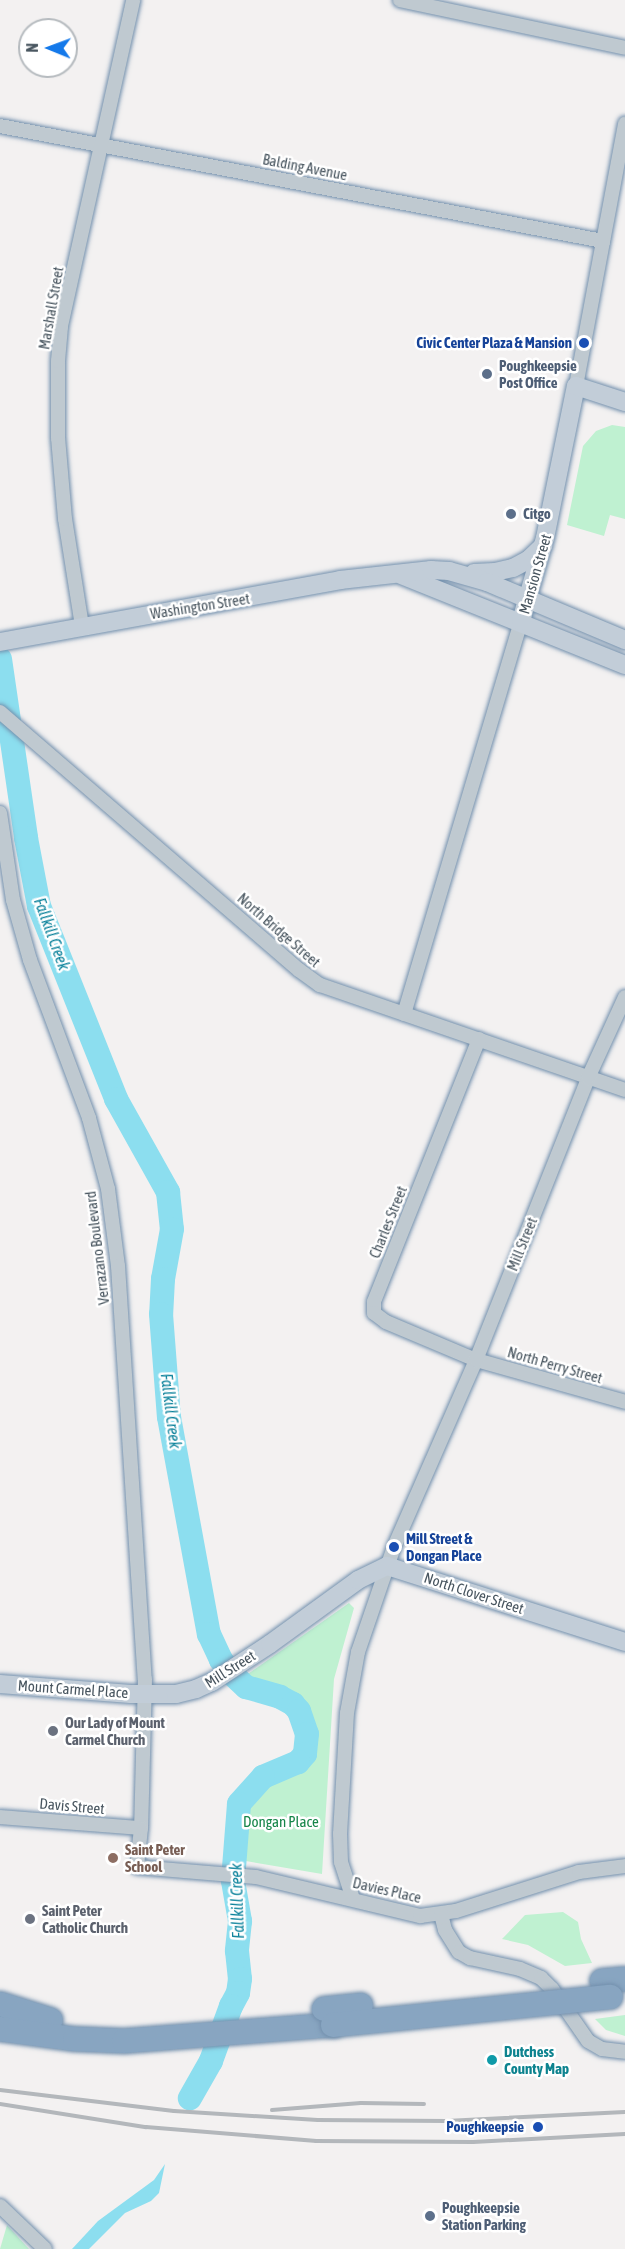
<!DOCTYPE html>
<html>
<head>
<meta charset="utf-8">
<style>
	body { margin:0 }
	#map { position:relative; width:625px; height:2249px; overflow:hidden; background:#f3f1f1; font-family:"Asap Condensed",sans-serif }
	div>[style] { position:absolute }
	.green>* { inset:0; background:#bff1d1 }
	.water>* { inset:0; background:#8cdeef }
	.river>* { height:24px; margin:-12px; padding:0 12px; transform-origin:12px; border-radius:12px; background:#8cdeef }
	.roads { filter:drop-shadow(0 0 2px #7390ad) drop-shadow(0 0 2px #7390ad) }
	.street>* { height:14px; margin:-7px; padding:0 7px; transform-origin:7px; border-radius:7px; background:#bfc9d0 }
	.secondary>* { height:18px; margin:-9px; padding:0 9px; transform-origin:9px; border-radius:9px; background:#c2cdd8 }
	.highway>* { height:24px; margin:-12px; padding:0 12px; transform-origin:12px; border-radius:12px; background:#88a5c1 }
	.rail>* { height:4px; margin:-2px; padding:0 2px; transform-origin:2px; border-radius:2px; background:#b3b7bb }
	.bridges { filter:drop-shadow(0 0 2px #7390ad) drop-shadow(0 0 2px #7390ad) }
	.highway-bridge>* { height:24px; margin:-12px; padding:0 12px; transform-origin:12px; border-radius:12px; background:#88a5c1 }
	.dots>* { width:16px; height:16px; translate:-50% -50%; box-sizing:border-box; border:3px solid #fff; border-radius:50% }
	span { translate:-50% -50%; white-space:nowrap; text-align:center; line-height:1.15; -webkit-text-stroke:5px #fff; paint-order:stroke }
	.street-label { font-size:15px; color:#48555f }
	.transit-label { font-size:15px; color:#164399; font-weight:700 }
	.right { translate:-100% -50%; text-align:right }
	.left { translate:0 -50%; text-align:left }
	.service-label { font-size:15px; color:#4e5e75; font-weight:700 }
	.worship-label { font-size:15px; color:#5b616d; font-weight:700 }
	.park-label { font-size:15px; color:#158549 }
	.education-label { font-size:15px; color:#785e54; font-weight:700 }
	.culture-label { font-size:15px; color:#0d838f; font-weight:700 }
	.water-label { font-size:16px; color:#09819a; font-style:italic }
	.north { position:absolute; left:18px; top:18px; width:60px; height:60px; box-sizing:border-box; background:#fff; border:2px solid #b6bbbf; border-radius:50%; rotate:271deg; font-size:16px; font-weight:700; line-height:24px; text-align:center; color:#48555f }
	.north::after { content:''; display:block; margin:auto; width:21px; height:27px; background:#1479ea; clip-path:polygon(50% 0,100% 100%,50% 72%,0 100%) }
</style>
</head>
<body>
<div id="map">
	<div class="green">
		<div style="clip-path:polygon(612px 425px,625px 427px,625px 519px,610px 515px,604px 536px,567px 525px,583px 446px,596px 431px)"></div>
		<div style="clip-path:polygon(349px 1603px,354px 1608px,334px 1679px,322px 1874px,234px 1859px,239px 1804px,246px 1794px,271px 1772px,298px 1762px,305px 1754px,307px 1744px,303px 1720px,293px 1704px,280px 1697px,246px 1687px,238px 1681px)"></div>
		<div style="clip-path:polygon(563px 1912px,578px 1922px,581px 1939px,592px 1963px,565px 1966px,528px 1945px,502px 1939px,525px 1915px)"></div>
		<div style="clip-path:polygon(625px 2015px,625px 2036px,606px 2030px,595px 2019px)"></div>
		<div style="clip-path:polygon(7px 2225px,29px 2249px,0 2249px)"></div>
	</div>
	<div class="water">
		<div style="clip-path:polygon(165px 2164px,159px 2193px,151px 2201px,125px 2213px,89px 2249px,72px 2249px,98px 2221px,154px 2180px)"></div>
	</div>
	<div class="river">
		<div style="left:0;top:659px;width:181px;rotate:81.7deg"></div>
		<div style="left:26px;top:838px;width:69px;rotate:79.2deg"></div>
		<div style="left:39px;top:906px;width:208px;rotate:68.2deg"></div>
		<div style="left:116px;top:1099px;width:107px;rotate:60.8deg"></div>
		<div style="left:168px;top:1192px;width:37px;rotate:84deg"></div>
		<div style="left:172px;top:1229px;width:51px;rotate:100.2deg"></div>
		<div style="left:163px;top:1279px;width:35px;rotate:93deg"></div>
		<div style="left:161px;top:1314px;width:103px;rotate:85.6deg"></div>
		<div style="left:169px;top:1417px;width:221px;rotate:79.6deg"></div>
		<div style="left:209px;top:1634px;width:29px;rotate:65deg"></div>
		<div style="left:221px;top:1660px;width:19px;rotate:51deg"></div>
		<div style="left:233px;top:1675px;width:18px;rotate:43deg"></div>
		<div style="left:246px;top:1687px;width:35px;rotate:16deg"></div>
		<div style="left:280px;top:1697px;width:15px;rotate:28deg"></div>
		<div style="left:293px;top:1704px;width:9px;rotate:49deg"></div>
		<div style="left:299px;top:1711px;width:24px;rotate:71deg"></div>
		<div style="left:307px;top:1734px;width:20px;rotate:96deg"></div>
		<div style="left:305px;top:1754px;width:11px;rotate:131deg"></div>
		<div style="left:298px;top:1762px;width:38px;rotate:157deg"></div>
		<div style="left:263px;top:1777px;width:36px;rotate:132deg"></div>
		<div style="left:239px;top:1804px;width:77px;rotate:94.5deg"></div>
		<div style="left:233px;top:1881px;width:41px;rotate:80.1deg"></div>
		<div style="left:240px;top:1921px;width:30px;rotate:96deg"></div>
		<div style="left:237px;top:1951px;width:28px;rotate:84deg"></div>
		<div style="left:240px;top:1979px;width:14px;rotate:98deg"></div>
		<div style="left:238px;top:1993px;width:15px;rotate:118deg"></div>
		<div style="left:231px;top:2006px;width:59px;rotate:110deg"></div>
		<div style="left:211px;top:2061px;width:43px;rotate:119.6deg"></div>
	</div>
	<div class="roads">
		<div class="street">
			<div style="left:400px;top:0;width:230px;rotate:12deg"></div>
			<div style="left:0;top:126px;width:614px;rotate:10.8deg"></div>
			<div style="left:576px;top:386px;width:267px;rotate:-79.4deg"></div>
			<div style="left:82px;top:626px;width:108px;rotate:-99deg"></div>
			<div style="left:65px;top:519px;width:81px;rotate:-94.9deg"></div>
			<div style="left:58px;top:438px;width:77px;rotate:-90deg"></div>
			<div style="left:58px;top:361px;width:35px;rotate:-85deg"></div>
			<div style="left:61px;top:326px;width:334px;rotate:-77.5deg"></div>
			<div style="left:0;top:712px;width:395px;rotate:40.8deg"></div>
			<div style="left:299px;top:970px;width:26px;rotate:36deg"></div>
			<div style="left:320px;top:985px;width:323px;rotate:19deg"></div>
			<div style="left:0;top:813px;width:88px;rotate:81.5deg"></div>
			<div style="left:13px;top:900px;width:62px;rotate:74.2deg"></div>
			<div style="left:30px;top:960px;width:169px;rotate:69.5deg"></div>
			<div style="left:89px;top:1118px;width:73px;rotate:75deg"></div>
			<div style="left:108px;top:1189px;width:78px;rotate:82.6deg"></div>
			<div style="left:118px;top:1266px;width:414px;rotate:86.3deg"></div>
			<div style="left:145px;top:1679px;width:149px;rotate:91.5deg"></div>
			<div style="left:141px;top:1828px;width:39px;rotate:96deg"></div>
			<div style="left:137px;top:1867px;width:119px;rotate:4.8deg"></div>
			<div style="left:256px;top:1877px;width:169px;rotate:13.4deg"></div>
			<div style="left:420px;top:1916px;width:36px;rotate:-8deg"></div>
			<div style="left:456px;top:1911px;width:129px;rotate:-17.6deg"></div>
			<div style="left:579px;top:1872px;width:46px;rotate:-7.4deg"></div>
			<div style="left:404px;top:1014px;width:410px;rotate:-73.4deg"></div>
			<div style="left:479px;top:1039px;width:283px;rotate:111.8deg"></div>
			<div style="left:374px;top:1302px;width:11px;rotate:90deg"></div>
			<div style="left:374px;top:1313px;width:15px;rotate:37deg"></div>
			<div style="left:386px;top:1322px;width:98px;rotate:22.9deg"></div>
			<div style="left:476px;top:1360px;width:155px;rotate:15.7deg"></div>
			<div style="left:0;top:1817px;width:141px;rotate:4.5deg"></div>
			<div style="left:353px;top:1899px;width:39px;rotate:-108deg"></div>
			<div style="left:341px;top:1862px;width:28px;rotate:-92deg"></div>
			<div style="left:340px;top:1834px;width:121px;rotate:-86.7deg"></div>
			<div style="left:347px;top:1713px;width:62px;rotate:-79.8deg"></div>
			<div style="left:358px;top:1652px;width:111px;rotate:-71.1deg"></div>
			<div style="left:394px;top:1547px;width:204px;rotate:-66.3deg"></div>
			<div style="left:476px;top:1360px;width:303px;rotate:-68.3deg"></div>
			<div style="left:588px;top:1078px;width:89px;rotate:-65.4deg"></div>
			<div style="left:441px;top:1914px;width:16px;rotate:76deg"></div>
			<div style="left:445px;top:1930px;width:26px;rotate:58deg"></div>
			<div style="left:459px;top:1952px;width:13px;rotate:29deg"></div>
			<div style="left:470px;top:1958px;width:51px;rotate:12.4deg"></div>
			<div style="left:520px;top:1969px;width:23px;rotate:23deg"></div>
			<div style="left:541px;top:1978px;width:16px;rotate:45deg"></div>
			<div style="left:552px;top:1989px;width:63px;rotate:55.3deg"></div>
			<div style="left:588px;top:2041px;width:16px;rotate:30deg"></div>
			<div style="left:602px;top:2049px;width:23px;rotate:7deg"></div>
			<div style="left:0;top:2206px;width:62px;rotate:43.7deg"></div>
		</div>
		<div class="secondary">
			<div style="left:474px;top:573px;width:21px;rotate:-3deg"></div>
			<div style="left:495px;top:572px;width:18px;rotate:-13deg"></div>
			<div style="left:513px;top:568px;width:17px;rotate:-28deg"></div>
			<div style="left:528px;top:560px;width:21px;rotate:-43deg"></div>
			<div style="left:401px;top:575px;width:241px;rotate:21.9deg"></div>
			<div style="left:521px;top:621px;width:86px;rotate:-73.9deg"></div>
			<div style="left:545px;top:538px;width:155px;rotate:-78.5deg"></div>
			<div style="left:576px;top:386px;width:52px;rotate:18.1deg"></div>
			<div style="left:0;top:642px;width:346px;rotate:-10.3deg"></div>
			<div style="left:340px;top:580px;width:92px;rotate:-6.3deg"></div>
			<div style="left:431px;top:570px;width:18px;rotate:3deg"></div>
			<div style="left:449px;top:571px;width:40px;rotate:16deg"></div>
			<div style="left:487px;top:582px;width:150px;rotate:22.8deg"></div>
			<div style="left:0;top:1684px;width:131px;rotate:4.4deg"></div>
			<div style="left:131px;top:1694px;width:45px"></div>
			<div style="left:176px;top:1694px;width:21px;rotate:-14deg"></div>
			<div style="left:196px;top:1689px;width:17px;rotate:-24deg"></div>
			<div style="left:212px;top:1682px;width:69px;rotate:-33.2deg"></div>
			<div style="left:270px;top:1644px;width:109px;rotate:-36deg"></div>
			<div style="left:358px;top:1580px;width:32px;rotate:-26deg"></div>
			<div style="left:387px;top:1566px;width:250px;rotate:17.7deg"></div>
		</div>
		<div class="highway">
			<div style="left:602px;top:1981px;width:23px;rotate:-5deg"></div>
			<div style="left:0;top:2004px;width:53px;rotate:17.4deg"></div>
			<div style="left:0;top:2029px;width:76px;rotate:7.6deg"></div>
			<div style="left:75px;top:2039px;width:49px;rotate:2.3deg"></div>
			<div style="left:124px;top:2041px;width:210px;rotate:-4.4deg"></div>
		</div>
	</div>
	<div class="rail">
		<div style="left:0;top:2090px;width:175px;rotate:6.9deg"></div>
		<div style="left:174px;top:2111px;width:144px;rotate:3.6deg"></div>
		<div style="left:318px;top:2120px;width:128px;rotate:0.4deg"></div>
		<div style="left:446px;top:2121px;width:179px;rotate:-2.9deg"></div>
		<div style="left:0;top:2104px;width:148px;rotate:9deg"></div>
		<div style="left:146px;top:2127px;width:171px;rotate:4.7deg"></div>
		<div style="left:316px;top:2141px;width:157px;rotate:0.4deg"></div>
		<div style="left:473px;top:2142px;width:152px;rotate:-3deg"></div>
		<div style="left:272px;top:2110px;width:89px;rotate:-4.5deg"></div>
		<div style="left:361px;top:2103px;width:63px;rotate:0.9deg"></div>
	</div>
	<div class="bridges">
		<div class="highway-bridge">
			<div style="left:324px;top:2009px;width:37px;rotate:-6deg"></div>
			<div style="left:333px;top:2025px;width:279px;rotate:-5.8deg"></div>
		</div>
	</div>
	<div class="dots">
		<div style="left:584px;top:343px;background:#1a4fb4"></div>
		<div style="left:487px;top:374px;background:#5c6f8a"></div>
		<div style="left:511px;top:514px;background:#5c6f8a"></div>
		<div style="left:394px;top:1547px;background:#1a4fb4"></div>
		<div style="left:53px;top:1731px;background:#6b7280"></div>
		<div style="left:113px;top:1858px;background:#8d6e63"></div>
		<div style="left:30px;top:1919px;background:#6b7280"></div>
		<div style="left:492px;top:2060px;background:#0f9aa8"></div>
		<div style="left:538px;top:2127px;background:#1a4fb4"></div>
		<div style="left:430px;top:2216px;background:#5c6f8a"></div>
	</div>
	<div class="street-label">
		<span style="left:305px;top:167px;rotate:11deg">Balding Avenue</span>
		<span style="left:51px;top:308px;rotate:-80deg">Marshall Street</span>
		<span style="left:535px;top:574px;rotate:-74deg">Mansion Street</span>
		<span style="left:200px;top:606px;rotate:-9deg">Washington Street</span>
		<span style="left:279px;top:930px;rotate:41deg">North Bridge Street</span>
		<span style="left:388px;top:1222px;rotate:-68deg">Charles Street</span>
		<span style="left:522px;top:1244px;rotate:-68deg">Mill Street</span>
		<span style="left:97px;top:1248px;rotate:-97deg">Verrazano Boulevard</span>
		<span style="left:555px;top:1365px;rotate:16deg">North Perry Street</span>
		<span style="left:474px;top:1593px;rotate:18deg">North Clover Street</span>
		<span style="left:230px;top:1669px;rotate:-32deg">Mill Street</span>
		<span style="left:73px;top:1689px;rotate:4deg">Mount Carmel Place</span>
		<span style="left:72px;top:1806px;rotate:5deg">Davis Street</span>
		<span style="left:387px;top:1890px;rotate:13deg">Davies Place</span>
	</div>
	<div class="transit-label">
		<span class="right" style="left:572px;top:343px">Civic Center Plaza &amp; Mansion</span>
		<span class="left" style="left:406px;top:1547px">Mill Street &amp;<br>Dongan Place</span>
		<span class="right" style="left:524px;top:2127px">Poughkeepsie</span>
	</div>
	<div class="service-label">
		<span class="left" style="left:499px;top:374px">Poughkeepsie<br>Post Office</span>
		<span class="left" style="left:523px;top:514px">Citgo</span>
		<span class="left" style="left:442px;top:2216px">Poughkeepsie<br>Station Parking</span>
	</div>
	<div class="worship-label">
		<span class="left" style="left:65px;top:1731px">Our Lady of Mount<br>Carmel Church</span>
		<span class="left" style="left:42px;top:1919px">Saint Peter<br>Catholic Church</span>
	</div>
	<div class="park-label">
		<span style="left:281px;top:1822px">Dongan Place</span>
	</div>
	<div class="education-label">
		<span class="left" style="left:125px;top:1858px">Saint Peter<br>School</span>
	</div>
	<div class="culture-label">
		<span class="left" style="left:504px;top:2060px">Dutchess<br>County Map</span>
	</div>
	<div class="water-label">
		<span style="left:52px;top:934px;rotate:70deg">Fallkill Creek</span>
		<span style="left:171px;top:1411px;rotate:83deg">Fallkill Creek</span>
		<span style="left:237px;top:1901px;rotate:-92deg">Fallkill Creek</span>
	</div>
	<div class="north">N</div>
</div>
</body>
</html>
